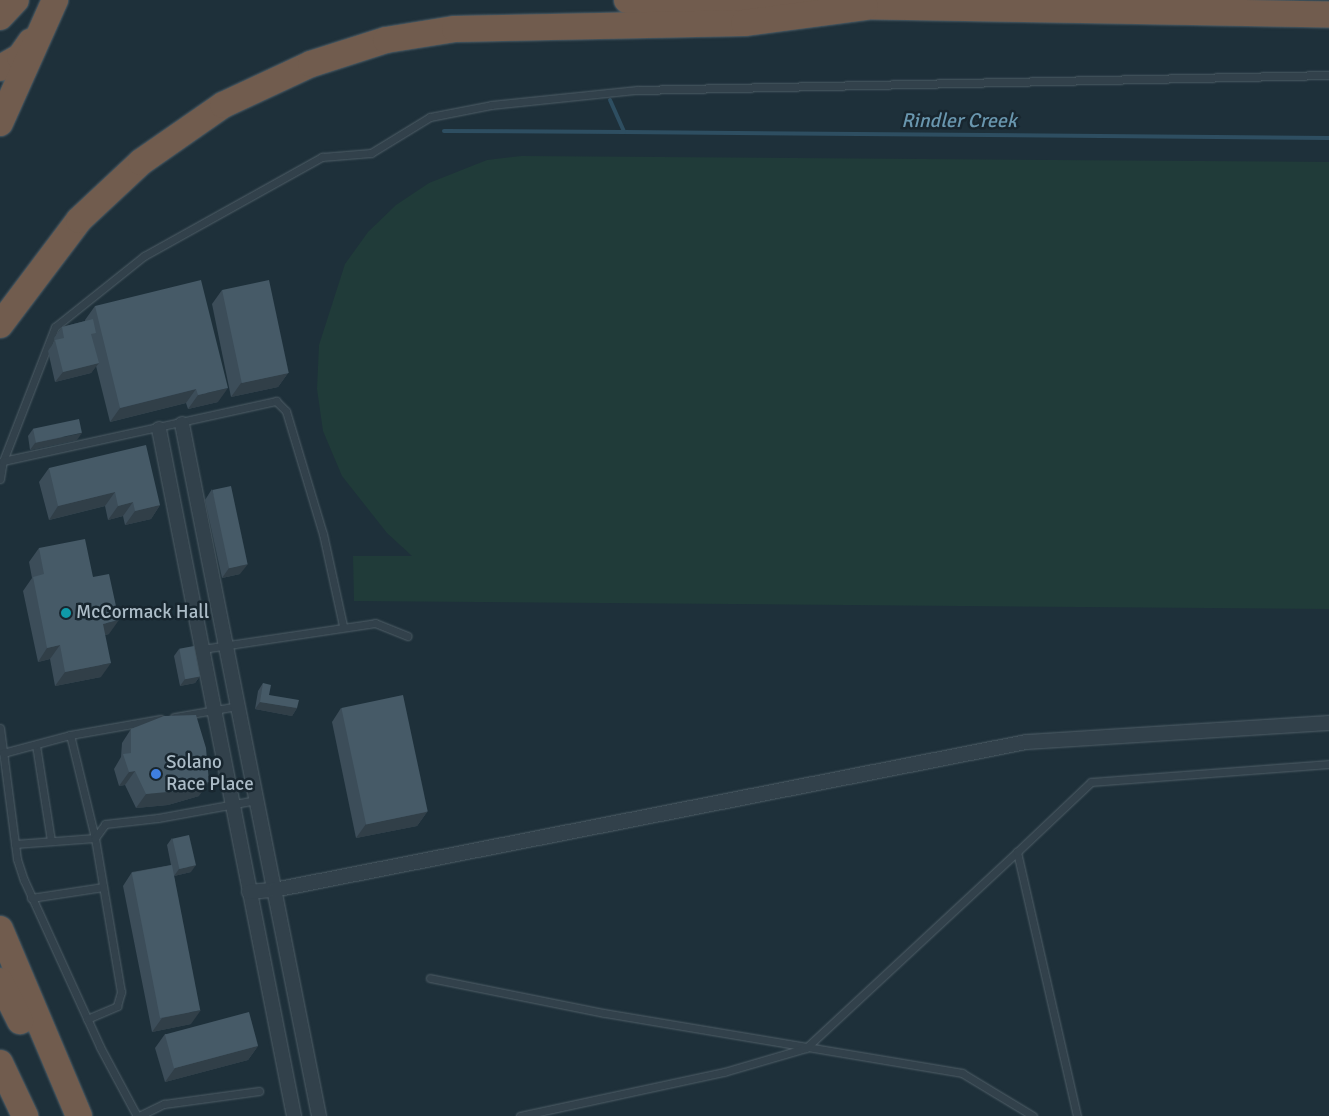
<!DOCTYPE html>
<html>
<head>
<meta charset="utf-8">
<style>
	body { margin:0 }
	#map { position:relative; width:1329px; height:1116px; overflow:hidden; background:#1e303a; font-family:Signika,sans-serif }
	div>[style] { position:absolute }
	.green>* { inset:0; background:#203b39 }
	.stream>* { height:4px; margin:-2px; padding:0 2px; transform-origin:2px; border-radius:2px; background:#2e4e61 }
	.roads { filter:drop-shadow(0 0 1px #505f68) drop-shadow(0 0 1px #505f68) }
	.service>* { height:7px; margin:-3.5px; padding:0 3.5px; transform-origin:3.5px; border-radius:3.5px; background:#32414b }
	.minor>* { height:14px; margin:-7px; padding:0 7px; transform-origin:7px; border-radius:7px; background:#32414b }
	.motorway>* { height:26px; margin:-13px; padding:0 13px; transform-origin:13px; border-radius:13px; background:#715c4e }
	.wall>* { inset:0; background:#3c4d59 }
	.shaded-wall>* { inset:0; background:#313f48 }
	.building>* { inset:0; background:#465a67; transform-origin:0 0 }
	.dots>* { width:14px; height:14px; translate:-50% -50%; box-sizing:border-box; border:2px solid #18262f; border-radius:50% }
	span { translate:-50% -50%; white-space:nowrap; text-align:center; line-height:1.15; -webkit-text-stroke:5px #18262f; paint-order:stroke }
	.poi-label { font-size:19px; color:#acbcc7 }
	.left { translate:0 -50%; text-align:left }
	.water-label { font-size:20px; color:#6996ae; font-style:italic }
</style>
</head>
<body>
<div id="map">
	<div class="green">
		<div style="clip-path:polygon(521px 156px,1329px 162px,1329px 609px,354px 601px,353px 556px,412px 556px,387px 533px,342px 476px,323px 431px,317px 389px,319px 345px,345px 264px,368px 232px,396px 205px,429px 183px,487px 160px)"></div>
	</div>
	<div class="stream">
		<div style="left:610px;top:100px;width:35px;rotate:66deg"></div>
		<div style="left:624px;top:132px;width:705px;rotate:0.49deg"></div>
		<div style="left:444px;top:131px;width:180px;rotate:0.3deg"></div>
	</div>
	<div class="roads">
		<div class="service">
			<div style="left:3px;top:461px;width:144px;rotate:-68.8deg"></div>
			<div style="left:55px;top:327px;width:114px;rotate:-38.6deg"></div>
			<div style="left:144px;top:256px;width:204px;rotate:-29.1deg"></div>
			<div style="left:322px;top:157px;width:49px;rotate:-4.7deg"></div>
			<div style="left:371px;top:153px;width:69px;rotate:-31.4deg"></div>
			<div style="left:430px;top:117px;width:62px;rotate:-11.1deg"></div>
			<div style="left:491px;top:105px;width:147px;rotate:-5.9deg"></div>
			<div style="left:637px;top:90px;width:692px;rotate:-1.24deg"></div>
			<div style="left:0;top:479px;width:18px;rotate:-81deg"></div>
			<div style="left:3px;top:461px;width:280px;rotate:-12.4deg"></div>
			<div style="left:276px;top:401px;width:14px;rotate:45deg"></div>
			<div style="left:286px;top:411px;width:128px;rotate:73.3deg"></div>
			<div style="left:323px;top:534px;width:94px;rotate:77.7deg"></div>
			<div style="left:202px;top:649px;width:175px;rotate:-8.5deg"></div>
			<div style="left:375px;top:623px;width:35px;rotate:22deg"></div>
			<div style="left:174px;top:717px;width:65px;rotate:-9.8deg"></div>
			<div style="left:0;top:728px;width:132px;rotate:82.6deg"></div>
			<div style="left:17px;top:859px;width:22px;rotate:72deg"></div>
			<div style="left:24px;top:880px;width:183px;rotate:65.5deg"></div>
			<div style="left:100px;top:1047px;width:78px;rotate:61.8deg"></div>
			<div style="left:36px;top:745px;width:97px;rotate:81.1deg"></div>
			<div style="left:3px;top:753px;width:69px;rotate:-15deg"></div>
			<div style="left:15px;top:844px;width:80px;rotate:-4.3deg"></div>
			<div style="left:95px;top:838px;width:106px;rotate:-103.6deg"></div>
			<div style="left:70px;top:735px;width:92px;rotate:-10deg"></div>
			<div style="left:31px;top:898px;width:73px;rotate:-8.7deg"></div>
			<div style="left:430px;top:978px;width:177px;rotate:11.4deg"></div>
			<div style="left:604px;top:1013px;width:363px;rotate:9.5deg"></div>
			<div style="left:962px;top:1073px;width:83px;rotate:31.2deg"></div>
			<div style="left:87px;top:1019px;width:33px;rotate:-23deg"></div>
			<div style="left:117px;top:1006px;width:15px;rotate:-74deg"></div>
			<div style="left:121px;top:992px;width:156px;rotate:-99.6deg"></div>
			<div style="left:95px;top:838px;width:17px;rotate:-54deg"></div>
			<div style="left:105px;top:824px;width:53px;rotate:-6.5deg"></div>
			<div style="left:158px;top:818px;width:100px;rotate:-10.4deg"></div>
			<div style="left:139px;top:1116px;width:28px;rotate:-26deg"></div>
			<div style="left:164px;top:1104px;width:96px;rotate:-7.8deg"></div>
			<div style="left:520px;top:1116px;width:209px;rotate:-12.2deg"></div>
			<div style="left:724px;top:1072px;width:85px;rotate:-16.3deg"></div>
			<div style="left:806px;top:1048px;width:288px;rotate:-42.9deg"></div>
			<div style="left:1077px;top:1116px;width:271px;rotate:-102.8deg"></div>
			<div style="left:1017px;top:852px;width:102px;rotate:-43.4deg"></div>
			<div style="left:1091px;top:782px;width:239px;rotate:-4.3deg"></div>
		</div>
		<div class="minor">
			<div style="left:182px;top:424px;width:705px;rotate:78.8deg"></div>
			<div style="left:159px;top:429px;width:700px;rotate:78.88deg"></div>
			<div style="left:249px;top:892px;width:25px;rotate:-5deg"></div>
			<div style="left:274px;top:890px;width:766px;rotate:-11.13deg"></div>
			<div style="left:1026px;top:742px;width:304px;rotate:-3.6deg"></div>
		</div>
		<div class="motorway">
			<div style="left:627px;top:0;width:182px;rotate:0.9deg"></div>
			<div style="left:848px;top:6px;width:481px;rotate:1deg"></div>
			<div style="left:0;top:17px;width:23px;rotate:-47deg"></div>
			<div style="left:0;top:68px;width:23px;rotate:-29deg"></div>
			<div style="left:20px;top:57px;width:19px;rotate:-55deg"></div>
			<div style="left:0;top:123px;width:135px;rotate:-65.9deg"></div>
			<div style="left:0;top:325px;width:131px;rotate:-53deg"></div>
			<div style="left:79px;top:220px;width:85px;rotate:-43.1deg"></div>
			<div style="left:141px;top:162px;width:100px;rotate:-34.8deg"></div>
			<div style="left:223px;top:105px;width:97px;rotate:-25deg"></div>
			<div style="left:311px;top:64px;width:79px;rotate:-17.7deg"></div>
			<div style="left:386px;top:40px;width:70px;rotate:-9.1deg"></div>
			<div style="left:455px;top:29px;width:289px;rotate:-1.2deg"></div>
			<div style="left:744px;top:23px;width:122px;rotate:-7.5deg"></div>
			<div style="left:0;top:929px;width:203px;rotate:67.1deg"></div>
			<div style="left:0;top:981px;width:45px;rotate:63.4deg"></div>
			<div style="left:0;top:1063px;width:59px;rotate:64.7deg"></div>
		</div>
	</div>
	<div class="wall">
		<div style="clip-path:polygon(222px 290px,288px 373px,278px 387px,231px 397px,212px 304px)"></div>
		<div style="clip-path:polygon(95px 306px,218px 402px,188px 409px,186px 403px,110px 422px,96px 366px,91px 373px,55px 382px,48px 351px,55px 341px,54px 338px,62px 327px,85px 321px,85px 320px)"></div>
		<div style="clip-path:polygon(33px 429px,77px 440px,30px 450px,28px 436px)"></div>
		<div style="clip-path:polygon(49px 468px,160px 505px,151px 519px,125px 525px,123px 516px,108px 520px,105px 506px,49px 520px,39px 482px)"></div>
		<div style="clip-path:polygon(212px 489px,240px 574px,222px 578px,205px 500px)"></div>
		<div style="clip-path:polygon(39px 548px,93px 577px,109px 634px,105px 635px,101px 677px,55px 686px,50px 659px,38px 662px,23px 591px,32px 578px,29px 562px)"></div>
		<div style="clip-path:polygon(179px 649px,200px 676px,195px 683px,180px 686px,174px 656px)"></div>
		<div style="clip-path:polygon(263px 683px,269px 695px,297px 708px,292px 716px,255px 709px,258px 691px)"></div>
		<div style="clip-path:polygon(341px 708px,427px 812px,417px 826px,356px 838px,332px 722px)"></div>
		<div style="clip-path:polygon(131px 729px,199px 796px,168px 805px,136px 808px,125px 785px,119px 786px,114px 769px,121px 757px,122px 743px)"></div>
		<div style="clip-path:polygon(172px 838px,191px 872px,174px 876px,191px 1024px,152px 1032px,123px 886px,132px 872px,171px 865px,167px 845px)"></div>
		<div style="clip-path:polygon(165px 1034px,258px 1046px,248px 1060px,165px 1082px,155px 1048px)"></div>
	</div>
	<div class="shaded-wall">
		<div style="clip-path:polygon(99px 363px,91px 373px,55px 382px,63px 372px)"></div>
		<div style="clip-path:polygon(288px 373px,278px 387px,231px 397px,241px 383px)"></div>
		<div style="clip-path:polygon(228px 388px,218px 402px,188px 409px,198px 395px)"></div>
		<div style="clip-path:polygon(196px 389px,186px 403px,110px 422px,120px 408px)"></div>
		<div style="clip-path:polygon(82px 433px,77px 440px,30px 450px,35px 443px)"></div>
		<div style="clip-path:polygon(115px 492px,105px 506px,49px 520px,58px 506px)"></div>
		<div style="clip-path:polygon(133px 502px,123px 516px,108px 520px,118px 506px)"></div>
		<div style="clip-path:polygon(160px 505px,151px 519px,125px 525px,135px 511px)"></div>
		<div style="clip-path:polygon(248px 564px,240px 574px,222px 578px,229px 568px)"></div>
		<div style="clip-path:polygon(119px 620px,109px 634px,93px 638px,103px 624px)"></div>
		<div style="clip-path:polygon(60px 645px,50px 659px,38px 662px,47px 648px)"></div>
		<div style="clip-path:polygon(111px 663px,101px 677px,55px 686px,65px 672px)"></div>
		<div style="clip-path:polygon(200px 676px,195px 683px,180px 686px,185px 679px)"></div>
		<div style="clip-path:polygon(260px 702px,297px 708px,292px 716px,255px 709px)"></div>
		<div style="clip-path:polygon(135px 771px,125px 785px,119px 786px,129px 772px)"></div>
		<div style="clip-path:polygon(209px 782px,199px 796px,168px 805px,136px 808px,146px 794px)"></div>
		<div style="clip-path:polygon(427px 812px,417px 826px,356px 838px,366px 824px)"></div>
		<div style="clip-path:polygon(196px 865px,191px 872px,174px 876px,179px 869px)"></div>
		<div style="clip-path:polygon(201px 1010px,191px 1024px,152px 1032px,162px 1018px)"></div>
		<div style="clip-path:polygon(258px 1046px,248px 1060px,165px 1082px,175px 1068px)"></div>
	</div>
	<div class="building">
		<div style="clip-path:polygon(201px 280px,228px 388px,198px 395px,196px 389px,120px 408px,95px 306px)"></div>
		<div style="left:269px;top:280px;width:95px;height:48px;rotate:78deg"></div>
		<div style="clip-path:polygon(93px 319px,96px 333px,91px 334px,99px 363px,63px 372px,55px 340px,64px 338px,62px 327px)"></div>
		<div style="left:79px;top:419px;width:14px;height:47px;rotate:78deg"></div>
		<div style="clip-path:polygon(146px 445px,160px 505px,135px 511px,133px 502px,118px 506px,115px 492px,58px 506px,49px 468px)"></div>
		<div style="left:231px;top:486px;width:80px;height:19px;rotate:78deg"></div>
		<div style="clip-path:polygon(85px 539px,93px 577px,109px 574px,119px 620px,103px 624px,111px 663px,65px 672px,60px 645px,47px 648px,33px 577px,44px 574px,39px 548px)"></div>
		<div style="left:194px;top:646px;width:31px;height:15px;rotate:79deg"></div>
		<div style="clip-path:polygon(263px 683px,271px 685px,269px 695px,299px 700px,297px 708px,260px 702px)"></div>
		<div style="left:403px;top:695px;width:119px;height:63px;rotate:78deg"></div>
		<div style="clip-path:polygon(196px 715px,206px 748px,209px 782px,178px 791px,146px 794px,135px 771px,129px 772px,123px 754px,131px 753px,131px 729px,164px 716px)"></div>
		<div style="left:189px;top:835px;width:31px;height:17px;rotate:77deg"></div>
		<div style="left:172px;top:865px;width:148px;height:41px;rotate:79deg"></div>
		<div style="left:249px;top:1012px;width:35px;height:87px;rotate:75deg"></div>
	</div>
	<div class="dots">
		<div style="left:66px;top:613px;background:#0f9aa8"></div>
		<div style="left:156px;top:774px;background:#3f7fe0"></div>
	</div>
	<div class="poi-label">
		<span class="left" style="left:76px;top:613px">McCormack Hall</span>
		<span class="left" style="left:166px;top:774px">Solano<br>Race Place</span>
	</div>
	<div class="water-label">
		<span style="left:959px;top:120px">Rindler Creek</span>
	</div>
</div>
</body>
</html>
